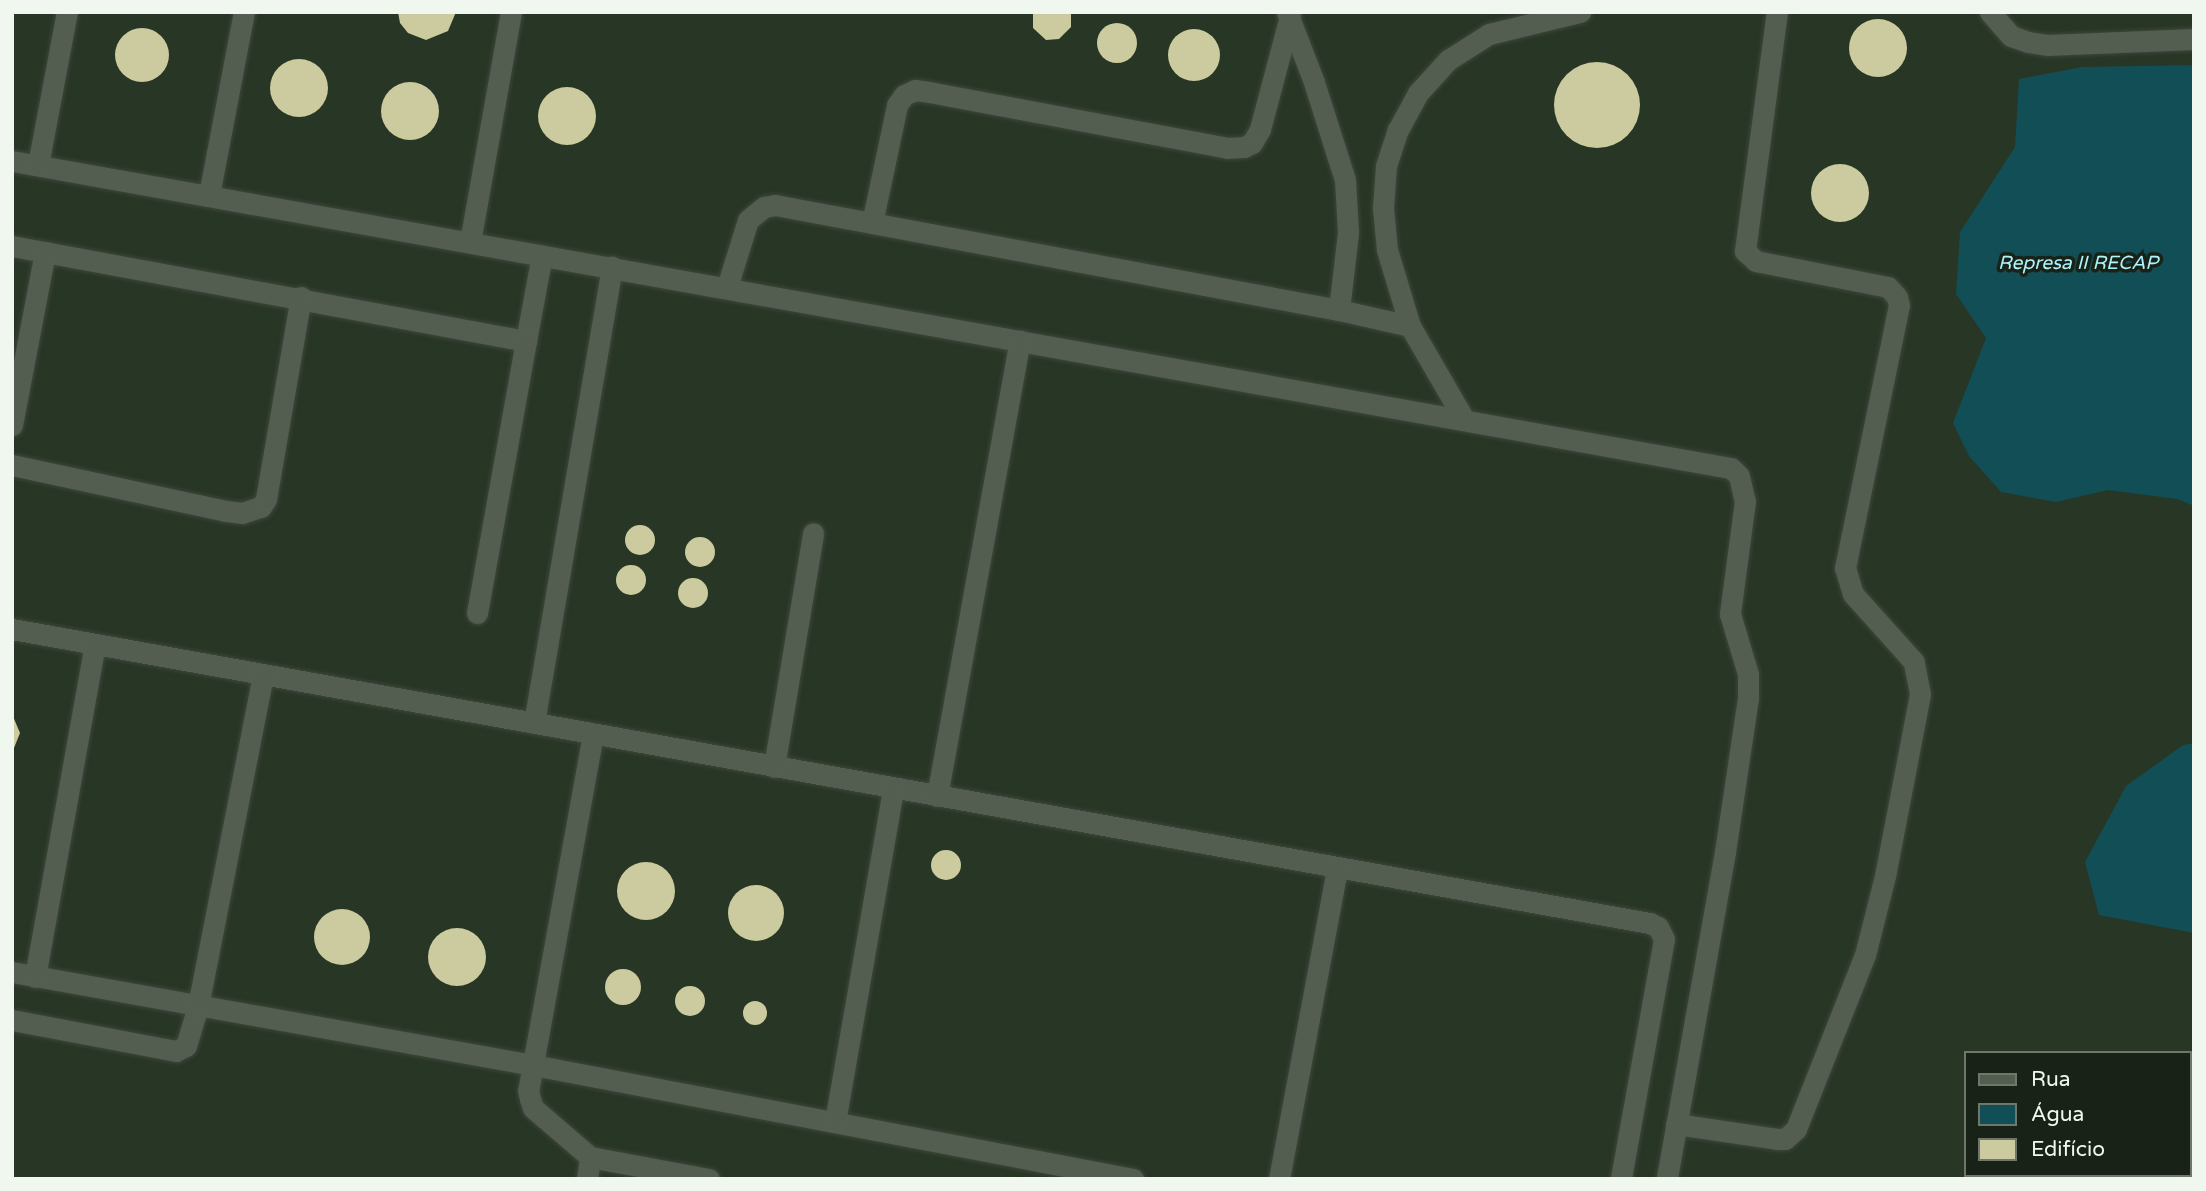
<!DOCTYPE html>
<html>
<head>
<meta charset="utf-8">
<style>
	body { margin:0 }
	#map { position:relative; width:2206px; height:1191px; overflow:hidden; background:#222c20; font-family:"Varela Round",sans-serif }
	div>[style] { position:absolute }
	.built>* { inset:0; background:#283625 }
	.water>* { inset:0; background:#124e55 }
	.building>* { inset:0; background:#cbcb9f }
	.round { border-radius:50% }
	.roads { filter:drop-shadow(0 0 2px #3d463c) drop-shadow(0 0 2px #3d463c) }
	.minor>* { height:21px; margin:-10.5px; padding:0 10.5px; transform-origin:10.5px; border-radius:10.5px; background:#535e51 }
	span { translate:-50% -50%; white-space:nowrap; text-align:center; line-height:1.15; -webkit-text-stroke:7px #192217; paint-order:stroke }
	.water-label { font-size:19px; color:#acf3fc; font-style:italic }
	.frame { position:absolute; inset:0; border:14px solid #f0f7ef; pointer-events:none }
	.legend { position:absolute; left:1964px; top:1051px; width:228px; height:126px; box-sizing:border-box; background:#192217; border:2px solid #6f776d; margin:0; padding:9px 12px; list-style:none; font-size:21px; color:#f0f7ef }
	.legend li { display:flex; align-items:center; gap:14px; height:35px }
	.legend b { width:35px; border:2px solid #6f776d }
</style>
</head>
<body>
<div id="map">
	<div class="built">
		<div style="clip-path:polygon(evenodd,12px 12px,2194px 12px,2194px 1179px,12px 1179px,12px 12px,1966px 1053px,2190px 1053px,2190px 1175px,1966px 1175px,1966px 1053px)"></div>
	</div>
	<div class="water">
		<div style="clip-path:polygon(2194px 65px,2194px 506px,2177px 499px,2108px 490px,2056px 502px,2001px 492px,1969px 456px,1953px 423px,1986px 338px,1956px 294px,1960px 232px,2015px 147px,2019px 79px,2082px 67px)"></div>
		<div style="clip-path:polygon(2194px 743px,2194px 933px,2099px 915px,2085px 862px,2126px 786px,2183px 745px)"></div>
	</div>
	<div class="building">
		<div style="clip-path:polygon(398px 12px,456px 12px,448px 31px,426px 40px,408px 33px,400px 23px)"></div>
		<div style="clip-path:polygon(1033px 12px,1071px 12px,1071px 27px,1059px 39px,1046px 40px,1033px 28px)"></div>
		<div class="round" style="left:1849px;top:19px;width:58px;height:58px"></div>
		<div class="round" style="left:1097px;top:23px;width:40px;height:40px"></div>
		<div class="round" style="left:115px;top:28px;width:54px;height:54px"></div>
		<div class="round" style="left:1168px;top:29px;width:52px;height:52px"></div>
		<div class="round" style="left:270px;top:59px;width:58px;height:58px"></div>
		<div class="round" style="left:1554px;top:62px;width:86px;height:86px"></div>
		<div class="round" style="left:381px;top:82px;width:58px;height:58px"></div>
		<div class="round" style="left:538px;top:87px;width:58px;height:58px"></div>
		<div class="round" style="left:1811px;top:164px;width:58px;height:58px"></div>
		<div class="round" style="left:625px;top:525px;width:30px;height:30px"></div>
		<div class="round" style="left:685px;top:537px;width:30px;height:30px"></div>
		<div class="round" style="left:616px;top:565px;width:30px;height:30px"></div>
		<div class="round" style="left:678px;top:578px;width:30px;height:30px"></div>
		<div style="clip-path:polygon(12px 714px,20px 733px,12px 753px)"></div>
		<div class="round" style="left:931px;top:850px;width:30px;height:30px"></div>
		<div class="round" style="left:617px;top:862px;width:58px;height:58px"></div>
		<div class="round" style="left:728px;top:885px;width:56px;height:56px"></div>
		<div class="round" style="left:314px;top:909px;width:56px;height:56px"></div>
		<div class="round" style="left:428px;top:928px;width:58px;height:58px"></div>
		<div class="round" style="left:605px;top:969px;width:36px;height:36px"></div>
		<div class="round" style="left:675px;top:986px;width:30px;height:30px"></div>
		<div class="round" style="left:743px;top:1001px;width:24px;height:24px"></div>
	</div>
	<div class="roads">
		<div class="minor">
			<div style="left:1990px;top:12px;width:32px;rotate:49deg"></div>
			<div style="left:2011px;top:36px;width:18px;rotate:19deg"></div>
			<div style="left:2028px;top:42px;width:19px;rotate:9deg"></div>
			<div style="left:2047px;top:45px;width:147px;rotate:-2.3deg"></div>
			<div style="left:12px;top:161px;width:1746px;rotate:10.13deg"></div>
			<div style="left:1731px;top:468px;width:11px;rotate:45deg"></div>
			<div style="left:1739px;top:476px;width:26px;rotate:77deg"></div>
			<div style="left:1745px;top:501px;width:114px;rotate:97.6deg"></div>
			<div style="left:1730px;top:614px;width:63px;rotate:73.3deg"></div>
			<div style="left:1748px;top:674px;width:24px;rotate:90deg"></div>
			<div style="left:1748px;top:698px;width:156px;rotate:98.5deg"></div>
			<div style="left:1725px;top:852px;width:332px;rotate:100.1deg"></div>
			<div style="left:38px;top:165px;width:156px;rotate:-79.3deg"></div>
			<div style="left:209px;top:195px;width:186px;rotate:-79.2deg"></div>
			<div style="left:872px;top:223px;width:121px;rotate:-78deg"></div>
			<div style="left:897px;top:105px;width:12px;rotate:-55deg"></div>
			<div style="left:904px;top:95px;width:12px;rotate:-24deg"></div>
			<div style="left:915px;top:90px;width:14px;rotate:8deg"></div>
			<div style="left:929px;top:92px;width:303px;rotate:10.6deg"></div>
			<div style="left:1227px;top:148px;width:17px;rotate:-3deg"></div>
			<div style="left:1244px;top:147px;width:9px;rotate:-27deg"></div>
			<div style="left:1252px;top:143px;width:16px;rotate:-60deg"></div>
			<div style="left:1260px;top:129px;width:117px;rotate:-75.1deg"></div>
			<div style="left:470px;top:242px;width:234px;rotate:-79.9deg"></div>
			<div style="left:12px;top:246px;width:523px;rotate:10.47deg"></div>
			<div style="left:526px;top:341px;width:87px;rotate:-79.5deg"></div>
			<div style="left:727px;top:287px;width:70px;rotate:-72.6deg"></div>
			<div style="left:748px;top:220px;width:21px;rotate:-39deg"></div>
			<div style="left:764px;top:207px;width:11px;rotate:-10deg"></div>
			<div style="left:775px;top:205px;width:574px;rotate:10.55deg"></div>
			<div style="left:1339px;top:310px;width:79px;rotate:-83.4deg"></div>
			<div style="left:1348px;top:232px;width:52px;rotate:-93.3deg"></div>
			<div style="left:1345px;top:180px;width:103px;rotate:-107.6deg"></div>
			<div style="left:1314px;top:82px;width:75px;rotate:-111.1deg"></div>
			<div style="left:1339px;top:310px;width:73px;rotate:12.7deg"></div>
			<div style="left:1410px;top:326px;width:108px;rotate:59.9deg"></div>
			<div style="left:1410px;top:326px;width:79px;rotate:-106.8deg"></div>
			<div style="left:1387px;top:250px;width:42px;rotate:-95.4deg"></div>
			<div style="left:1383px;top:208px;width:42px;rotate:-85.9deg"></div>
			<div style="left:1386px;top:166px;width:38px;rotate:-72deg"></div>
			<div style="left:1398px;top:130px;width:42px;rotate:-61.6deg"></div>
			<div style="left:1418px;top:93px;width:45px;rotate:-47.7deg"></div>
			<div style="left:1448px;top:60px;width:49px;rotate:-32.4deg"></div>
			<div style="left:1489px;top:34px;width:94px;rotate:-13.6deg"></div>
			<div style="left:12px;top:425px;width:176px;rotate:-79.2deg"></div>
			<div style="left:12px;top:465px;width:219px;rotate:12.1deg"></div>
			<div style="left:226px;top:511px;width:16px;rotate:7deg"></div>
			<div style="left:242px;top:513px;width:20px;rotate:-18deg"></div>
			<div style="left:261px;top:507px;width:9px;rotate:-58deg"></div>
			<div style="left:266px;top:499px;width:205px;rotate:-80.2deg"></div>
			<div style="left:477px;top:613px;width:276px;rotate:-79.8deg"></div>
			<div style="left:12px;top:629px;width:1664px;rotate:10.18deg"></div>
			<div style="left:1650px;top:923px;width:9px;rotate:27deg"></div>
			<div style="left:1658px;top:927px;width:13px;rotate:63deg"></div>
			<div style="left:1664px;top:939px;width:244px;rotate:100.2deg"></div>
			<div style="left:534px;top:723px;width:463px;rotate:-80.3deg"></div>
			<div style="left:593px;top:734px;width:362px;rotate:100.3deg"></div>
			<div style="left:528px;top:1090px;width:9px;rotate:77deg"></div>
			<div style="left:530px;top:1099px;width:9px;rotate:72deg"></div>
			<div style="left:533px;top:1108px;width:75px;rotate:40.7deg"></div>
			<div style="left:590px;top:1157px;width:121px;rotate:10.5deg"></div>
			<div style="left:774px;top:767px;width:237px;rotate:-80.5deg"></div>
			<div style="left:937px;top:796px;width:463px;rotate:-79.7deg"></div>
			<div style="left:12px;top:972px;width:529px;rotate:10.12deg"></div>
			<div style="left:533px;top:1065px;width:611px;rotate:10.76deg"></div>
			<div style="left:35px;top:977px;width:338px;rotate:-79.8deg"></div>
			<div style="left:12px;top:1020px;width:167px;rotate:10.7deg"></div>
			<div style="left:176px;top:1051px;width:11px;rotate:-27deg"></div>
			<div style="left:186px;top:1046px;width:42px;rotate:-73.3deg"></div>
			<div style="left:198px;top:1006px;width:338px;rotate:-78.9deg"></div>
			<div style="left:2190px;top:1087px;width:4px"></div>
			<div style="left:835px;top:1122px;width:339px;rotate:-80.1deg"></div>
			<div style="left:1676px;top:1124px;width:102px;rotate:8.4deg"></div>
			<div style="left:1777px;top:1139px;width:8px"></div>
			<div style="left:1785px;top:1139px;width:15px;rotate:-42deg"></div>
			<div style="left:1796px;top:1129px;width:187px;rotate:-68.4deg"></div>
			<div style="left:1865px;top:955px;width:81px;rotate:-75.8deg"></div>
			<div style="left:1885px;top:876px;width:185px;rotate:-79.1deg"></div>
			<div style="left:1920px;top:694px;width:33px;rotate:-101deg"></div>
			<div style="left:1914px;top:662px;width:91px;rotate:-131.9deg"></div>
			<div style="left:1853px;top:594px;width:27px;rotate:-107deg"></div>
			<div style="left:1845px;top:568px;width:268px;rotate:-78.4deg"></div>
			<div style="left:1899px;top:305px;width:8px;rotate:-104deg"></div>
			<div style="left:1897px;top:297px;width:13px;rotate:-132deg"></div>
			<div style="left:1888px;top:287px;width:135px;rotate:-168.9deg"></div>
			<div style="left:1756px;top:261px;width:15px;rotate:-138deg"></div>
			<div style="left:1745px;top:251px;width:241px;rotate:-82.4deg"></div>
			<div style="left:587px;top:1179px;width:22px;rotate:-82deg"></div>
			<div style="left:1279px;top:1179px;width:316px;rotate:-79.4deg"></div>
		</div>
	</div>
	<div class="water-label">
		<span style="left:2078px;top:264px">Represa II RECAP</span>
	</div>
	<div class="frame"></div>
	<ul class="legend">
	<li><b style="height:9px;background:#535e51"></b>Rua</li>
	<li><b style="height:19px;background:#124e55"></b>Água</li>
	<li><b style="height:19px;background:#cbcb9f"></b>Edifício</li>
	</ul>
</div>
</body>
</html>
